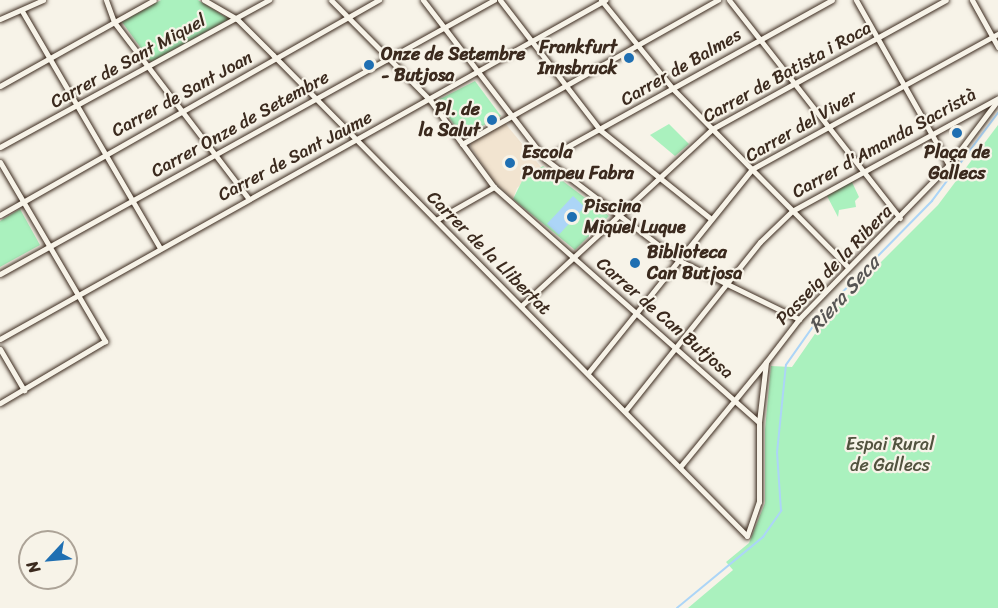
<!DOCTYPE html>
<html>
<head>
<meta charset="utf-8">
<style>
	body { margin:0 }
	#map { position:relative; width:998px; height:608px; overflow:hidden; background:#f7f3e8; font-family:Sriracha,sans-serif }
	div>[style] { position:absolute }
	.built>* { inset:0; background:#f2e4d0 }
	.green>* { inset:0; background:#aaf1be }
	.water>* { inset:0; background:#acd5f7; transform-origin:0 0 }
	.stream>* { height:1.5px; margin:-0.75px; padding:0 0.75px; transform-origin:0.75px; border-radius:0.75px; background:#acd5f7 }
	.roads { filter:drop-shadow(0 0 2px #3b2a1e) drop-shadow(0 0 2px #3b2a1e) }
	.minor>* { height:5px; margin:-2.5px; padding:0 2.5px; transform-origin:2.5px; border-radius:2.5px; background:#f7f3e8 }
	.dots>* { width:16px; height:16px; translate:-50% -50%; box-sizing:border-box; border:3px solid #f7f3e8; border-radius:50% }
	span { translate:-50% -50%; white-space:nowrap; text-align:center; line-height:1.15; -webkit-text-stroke:4.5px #f7f3e8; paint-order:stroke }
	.poi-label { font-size:18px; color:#3b2a1e; font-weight:700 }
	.right { translate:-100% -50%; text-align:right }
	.left { translate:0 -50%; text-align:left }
	.street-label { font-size:18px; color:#3b2a1e }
	.park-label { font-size:18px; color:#51523e }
	.water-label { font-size:20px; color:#575554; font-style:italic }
	.north { position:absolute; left:18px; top:530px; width:60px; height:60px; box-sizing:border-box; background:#f7f3e8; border:2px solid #aca397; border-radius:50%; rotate:244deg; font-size:16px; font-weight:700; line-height:24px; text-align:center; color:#3b2a1e }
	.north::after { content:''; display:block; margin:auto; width:21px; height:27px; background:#1f6fb2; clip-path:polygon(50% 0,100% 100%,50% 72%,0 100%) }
</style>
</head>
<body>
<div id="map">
	<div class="built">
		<div style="clip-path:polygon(505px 123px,541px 167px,517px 188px,513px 199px,494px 182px,471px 147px,471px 143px)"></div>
	</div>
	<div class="green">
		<div style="clip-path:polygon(161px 0,198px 0,229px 19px,151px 62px,122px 22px)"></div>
		<div style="clip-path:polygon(475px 81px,501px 116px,462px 137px,438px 100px)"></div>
		<div style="clip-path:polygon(669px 124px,689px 144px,675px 156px,650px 135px)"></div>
		<div style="clip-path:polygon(998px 125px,998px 608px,688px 608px,733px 570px,726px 562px,749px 543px,765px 503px,765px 429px,771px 366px,792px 367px,828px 315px,938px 205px)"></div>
		<div style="clip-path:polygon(543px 166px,609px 216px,575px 250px,513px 199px,523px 179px)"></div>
		<div style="clip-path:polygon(852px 182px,859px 197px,855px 201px,856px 207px,839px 210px,838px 217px,827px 196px)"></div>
		<div style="clip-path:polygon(20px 209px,40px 245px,0 267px,0 221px)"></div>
	</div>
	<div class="water">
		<div style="left:573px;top:196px;width:16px;height:38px;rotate:43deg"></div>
	</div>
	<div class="stream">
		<div style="left:677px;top:608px;width:112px;rotate:-39.5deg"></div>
		<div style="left:763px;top:537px;width:32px;rotate:-55deg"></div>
		<div style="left:781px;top:511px;width:58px;rotate:-93.9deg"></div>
		<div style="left:777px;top:453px;width:88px;rotate:-84.2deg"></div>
		<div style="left:786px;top:365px;width:66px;rotate:-54.9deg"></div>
		<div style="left:824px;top:311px;width:154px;rotate:-45.5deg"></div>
		<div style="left:932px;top:201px;width:110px;rotate:-53.1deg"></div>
	</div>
	<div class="roads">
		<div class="minor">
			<div style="left:106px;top:0;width:23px;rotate:70deg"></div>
			<div style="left:114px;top:22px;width:221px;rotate:52.7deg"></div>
			<div style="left:204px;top:0;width:38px;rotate:30deg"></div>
			<div style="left:237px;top:19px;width:51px;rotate:45deg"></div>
			<div style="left:273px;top:55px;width:675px;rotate:45.42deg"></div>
			<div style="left:747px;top:536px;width:36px;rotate:-71deg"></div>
			<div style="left:759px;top:502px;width:80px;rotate:-90deg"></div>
			<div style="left:759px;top:422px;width:60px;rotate:-83.3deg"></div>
			<div style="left:766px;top:362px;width:54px;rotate:-52.5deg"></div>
			<div style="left:799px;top:319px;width:215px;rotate:-45.8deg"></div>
			<div style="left:949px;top:165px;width:81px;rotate:-53deg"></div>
			<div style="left:331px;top:0;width:141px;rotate:45.3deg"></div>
			<div style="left:430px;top:100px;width:108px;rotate:53.7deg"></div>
			<div style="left:494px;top:187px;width:354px;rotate:41.6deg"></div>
			<div style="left:423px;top:0;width:200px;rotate:52.5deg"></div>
			<div style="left:545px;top:159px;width:167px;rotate:37.2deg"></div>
			<div style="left:678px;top:260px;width:135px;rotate:26deg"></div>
			<div style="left:500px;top:0;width:164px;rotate:52.4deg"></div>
			<div style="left:600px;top:130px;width:142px;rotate:38.7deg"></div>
			<div style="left:601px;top:0;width:114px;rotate:51deg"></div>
			<div style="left:673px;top:89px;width:250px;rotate:45.5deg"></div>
			<div style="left:729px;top:0;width:277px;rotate:51.9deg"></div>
			<div style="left:856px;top:0;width:189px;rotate:60.6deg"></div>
			<div style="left:972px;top:0;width:54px;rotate:61deg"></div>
			<div style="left:22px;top:11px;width:274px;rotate:59.8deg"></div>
			<div style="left:0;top:19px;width:47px;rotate:-23.8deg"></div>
			<div style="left:0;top:86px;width:176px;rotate:-29.2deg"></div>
			<div style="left:462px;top:144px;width:294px;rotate:-29.4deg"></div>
			<div style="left:0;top:147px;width:307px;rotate:-28.7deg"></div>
			<div style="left:545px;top:159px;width:328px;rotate:-29deg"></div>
			<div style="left:0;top:162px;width:208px;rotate:59.6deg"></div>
			<div style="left:105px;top:341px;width:122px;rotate:149.4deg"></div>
			<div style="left:0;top:215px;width:436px;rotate:-29.6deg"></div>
			<div style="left:436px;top:220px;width:67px;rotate:-29.6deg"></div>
			<div style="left:0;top:274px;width:565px;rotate:-29.02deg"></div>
			<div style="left:521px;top:306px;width:260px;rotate:-42.8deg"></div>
			<div style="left:712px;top:129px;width:267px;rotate:-28.9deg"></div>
			<div style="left:0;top:339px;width:694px;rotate:-29.26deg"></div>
			<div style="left:0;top:349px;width:48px;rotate:59.7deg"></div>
			<div style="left:588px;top:373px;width:262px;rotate:-51.2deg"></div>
			<div style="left:752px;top:169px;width:281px;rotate:-28.8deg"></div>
			<div style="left:625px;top:411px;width:216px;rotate:-51.4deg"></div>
			<div style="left:760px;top:242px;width:45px;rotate:-44.1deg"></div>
			<div style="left:792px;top:211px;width:235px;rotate:-28.7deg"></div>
			<div style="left:680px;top:467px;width:136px;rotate:-50.7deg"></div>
		</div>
	</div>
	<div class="dots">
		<div style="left:629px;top:58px;background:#1f6fb2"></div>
		<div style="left:369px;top:65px;background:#1f6fb2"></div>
		<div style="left:492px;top:120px;background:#1f6fb2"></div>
		<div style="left:957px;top:133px;background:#1f6fb2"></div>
		<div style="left:510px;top:163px;background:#1f6fb2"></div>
		<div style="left:572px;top:217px;background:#1f6fb2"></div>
		<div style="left:635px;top:263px;background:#1f6fb2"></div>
	</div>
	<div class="poi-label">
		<span class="right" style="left:617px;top:58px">Frankfurt<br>Innsbruck</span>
		<span class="left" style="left:381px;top:65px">Onze de Setembre<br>- Butjosa</span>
		<span class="right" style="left:480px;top:120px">Pl. de<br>la Salut</span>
		<span class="left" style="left:522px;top:163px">Escola<br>Pompeu Fabra</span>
		<span style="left:957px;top:163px">Plaça de<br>Gallecs</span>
		<span class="left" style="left:584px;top:217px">Piscina<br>Miquel Luque</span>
		<span class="left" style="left:647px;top:263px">Biblioteca<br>Can Butjosa</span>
	</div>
	<div class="street-label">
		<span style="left:128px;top:61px;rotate:-29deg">Carrer de Sant Miquel</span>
		<span style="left:681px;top:67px;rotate:-30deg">Carrer de Balmes</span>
		<span style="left:787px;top:72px;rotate:-29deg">Carrer de Batista i Roca</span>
		<span style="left:182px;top:94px;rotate:-29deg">Carrer de Sant Joan</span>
		<span style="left:240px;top:124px;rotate:-29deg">Carrer Onze de Setembre</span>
		<span style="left:801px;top:126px;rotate:-30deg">Carrer del Viver</span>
		<span style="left:884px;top:143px;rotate:-29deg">Carrer d'Amanda Sacristà</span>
		<span style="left:295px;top:156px;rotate:-28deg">Carrer de Sant Jaume</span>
		<span style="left:489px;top:253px;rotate:45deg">Carrer de la Llibertat</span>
		<span style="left:834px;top:265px;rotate:-46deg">Passeig de la Ribera</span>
		<span style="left:665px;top:318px;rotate:41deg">Carrer de Can Butjosa</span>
	</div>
	<div class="park-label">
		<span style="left:890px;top:455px">Espai Rural<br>de Gallecs</span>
	</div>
	<div class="water-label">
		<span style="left:844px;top:294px;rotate:-48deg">Riera Seca</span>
	</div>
	<div class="north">N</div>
</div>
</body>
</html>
